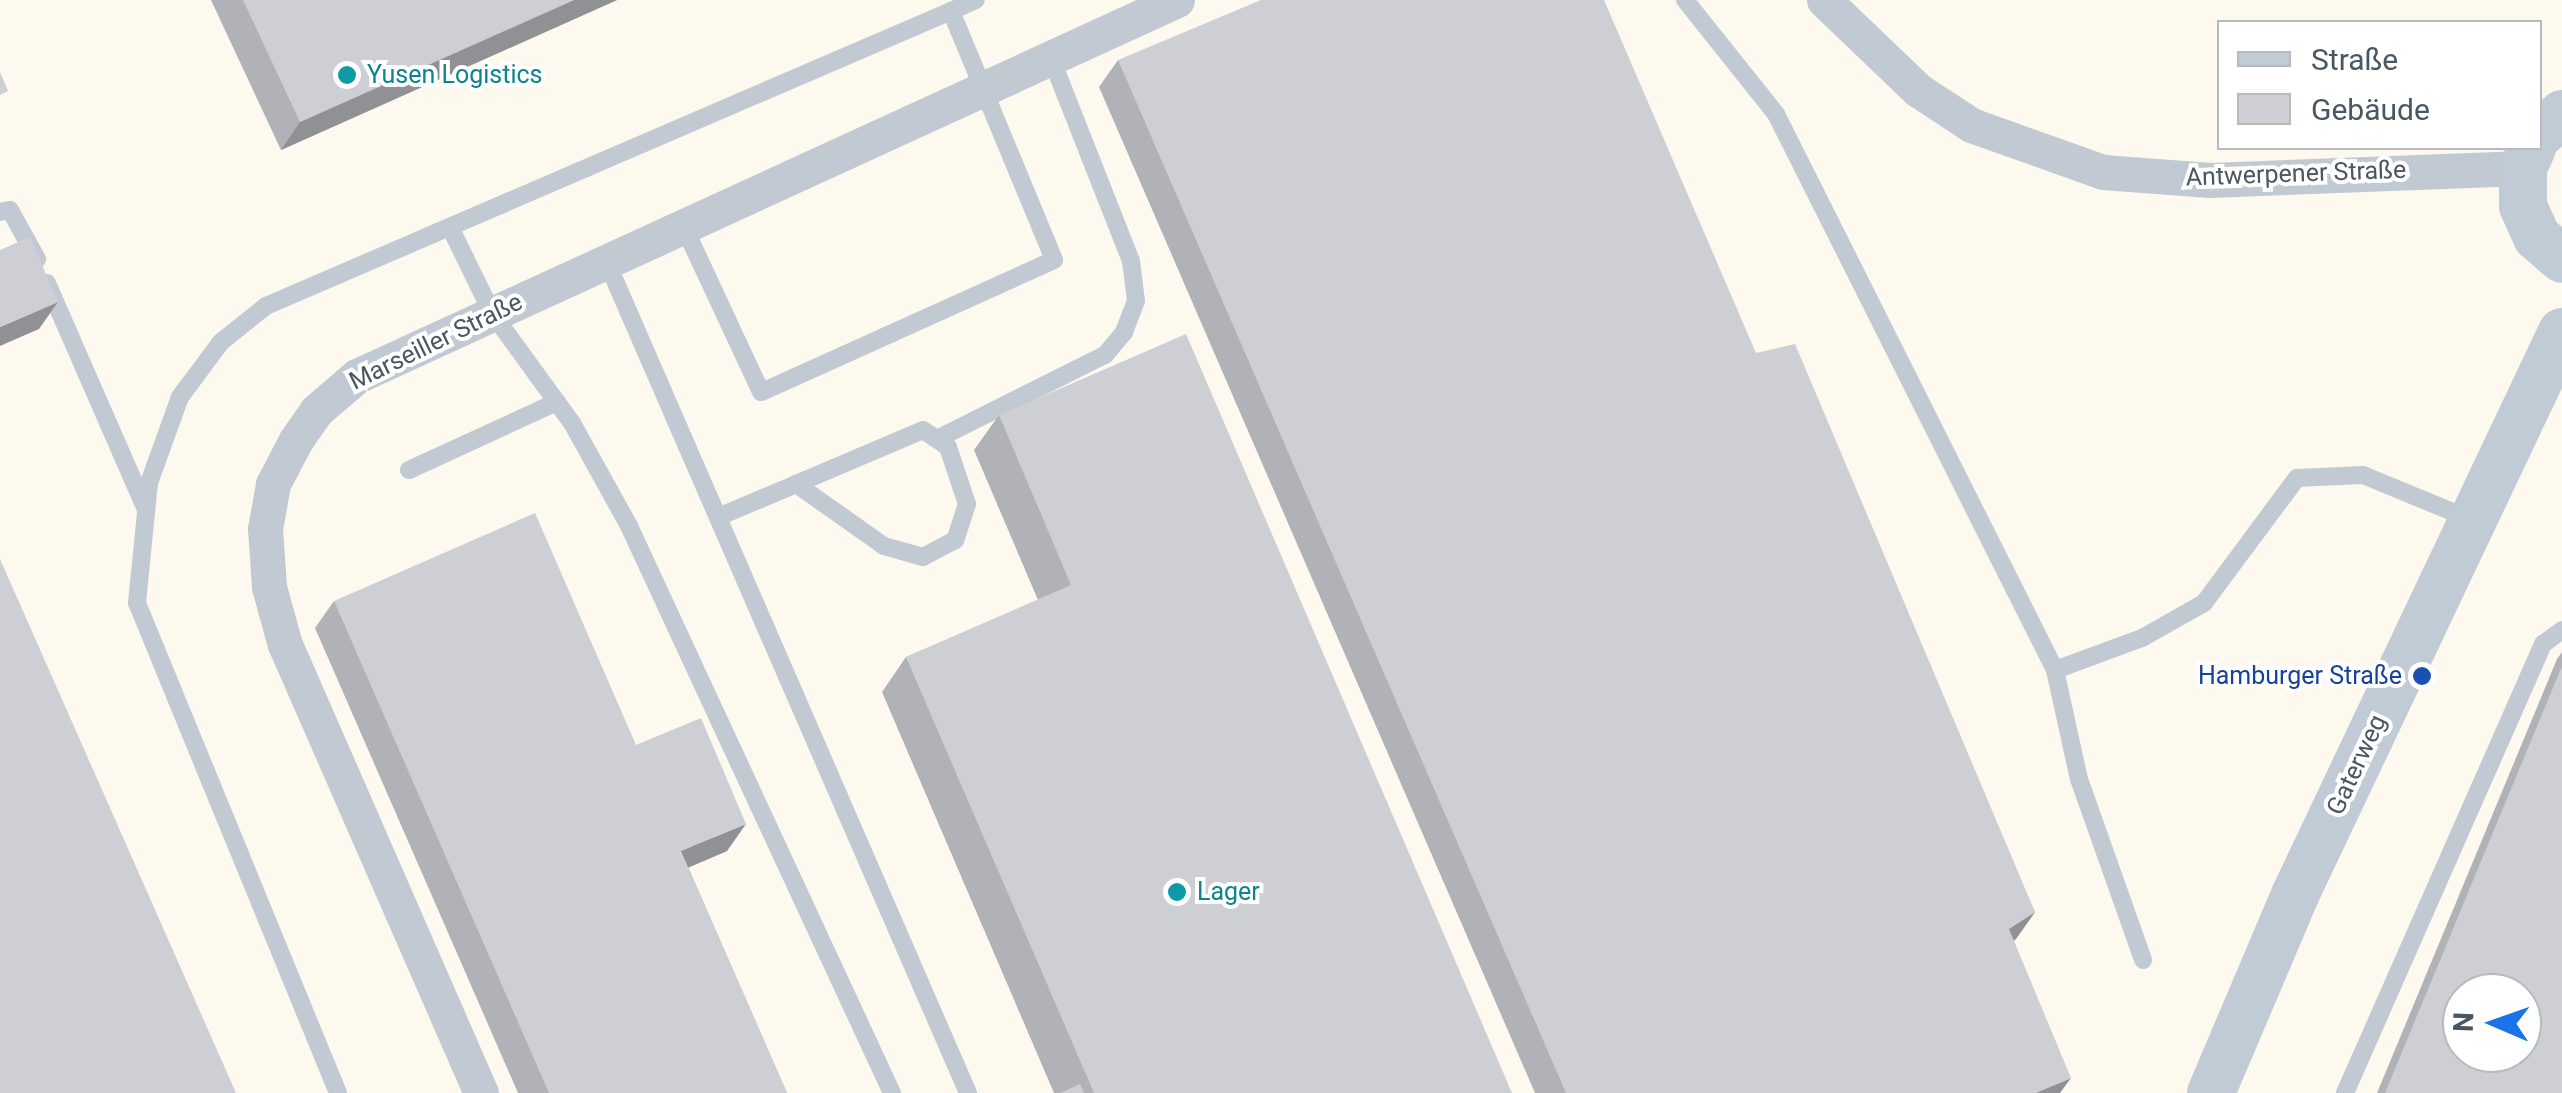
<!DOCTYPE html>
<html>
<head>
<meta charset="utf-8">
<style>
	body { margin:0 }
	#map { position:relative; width:2562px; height:1093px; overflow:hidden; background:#f5f3f3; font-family:Roboto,sans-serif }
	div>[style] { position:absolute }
	.commercial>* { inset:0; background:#fdf9ef }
	.service>* { height:18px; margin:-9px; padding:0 9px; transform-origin:9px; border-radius:9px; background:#c1cad2 }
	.minor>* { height:35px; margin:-17.5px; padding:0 17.5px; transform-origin:17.5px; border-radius:17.5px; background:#c1cad2 }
	.secondary>* { height:48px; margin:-24px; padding:0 24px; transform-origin:24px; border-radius:24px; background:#c1cbd6 }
	.wall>* { inset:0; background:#b0b2b7 }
	.shaded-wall>* { inset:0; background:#909195 }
	.building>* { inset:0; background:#cdcfd5 }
	.dots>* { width:28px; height:28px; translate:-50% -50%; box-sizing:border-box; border:5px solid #fff; border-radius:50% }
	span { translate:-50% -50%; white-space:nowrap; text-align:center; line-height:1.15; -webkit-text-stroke:8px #fff; paint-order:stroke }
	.culture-label { font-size:25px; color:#0d838f }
	.left { translate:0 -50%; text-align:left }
	.street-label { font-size:25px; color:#4a5661 }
	.transit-label { font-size:25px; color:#164399 }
	.right { translate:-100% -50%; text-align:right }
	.legend { position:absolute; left:2217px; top:20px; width:325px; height:130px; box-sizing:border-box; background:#fff; border:2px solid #b7bbc0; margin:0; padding:12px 18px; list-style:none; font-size:30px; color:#4a5661 }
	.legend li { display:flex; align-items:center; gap:20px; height:50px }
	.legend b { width:50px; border:2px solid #b7bbc0 }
	.north { position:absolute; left:2442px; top:973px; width:100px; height:100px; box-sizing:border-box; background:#fff; border:2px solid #b7bbc0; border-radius:50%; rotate:272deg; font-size:28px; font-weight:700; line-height:40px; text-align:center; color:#4a5661 }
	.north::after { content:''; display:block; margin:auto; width:35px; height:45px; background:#1a73e8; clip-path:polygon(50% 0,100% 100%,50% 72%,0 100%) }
</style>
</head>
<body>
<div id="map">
	<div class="commercial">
		<div style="clip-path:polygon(evenodd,0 0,2562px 0,2562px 1093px,0 1093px,0 0,2220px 22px,2540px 22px,2540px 148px,2220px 148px,2220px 22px,0 0,2462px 993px,2522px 993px,2522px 1053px,2462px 1053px,2462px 993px)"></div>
	</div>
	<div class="service">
		<div style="left:1685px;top:0;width:146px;rotate:51.4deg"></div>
		<div style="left:1776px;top:114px;width:622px;rotate:63.35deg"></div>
		<div style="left:2055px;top:670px;width:93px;rotate:-20.2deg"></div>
		<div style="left:2142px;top:638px;width:71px;rotate:-29.4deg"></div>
		<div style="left:2204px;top:603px;width:156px;rotate:-53.4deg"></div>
		<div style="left:2297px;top:478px;width:66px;rotate:-2.6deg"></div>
		<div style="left:2363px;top:475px;width:118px;rotate:22.4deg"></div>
		<div style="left:951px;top:11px;width:27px;rotate:-24deg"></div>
		<div style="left:0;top:212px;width:10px;rotate:-11deg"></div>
		<div style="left:10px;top:210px;width:56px;rotate:61.1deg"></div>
		<div style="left:450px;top:227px;width:96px;rotate:64deg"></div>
		<div style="left:492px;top:313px;width:136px;rotate:54deg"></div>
		<div style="left:572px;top:423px;width:118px;rotate:61deg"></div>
		<div style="left:629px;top:526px;width:625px;rotate:65.12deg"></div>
		<div style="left:606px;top:260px;width:908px;rotate:66.51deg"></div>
		<div style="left:47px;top:283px;width:244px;rotate:66.4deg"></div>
		<div style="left:937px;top:439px;width:188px;rotate:-26.6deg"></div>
		<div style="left:1105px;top:355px;width:30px;rotate:-50deg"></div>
		<div style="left:1124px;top:332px;width:33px;rotate:-69deg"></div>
		<div style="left:1136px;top:301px;width:40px;rotate:-97.1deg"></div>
		<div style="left:1131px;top:261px;width:216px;rotate:-111.5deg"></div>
		<div style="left:409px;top:470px;width:163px;rotate:-24.7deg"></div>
		<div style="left:718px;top:517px;width:85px;rotate:-22.9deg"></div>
		<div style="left:796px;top:484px;width:138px;rotate:-23deg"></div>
		<div style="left:923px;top:430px;width:30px;rotate:34deg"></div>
		<div style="left:948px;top:447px;width:60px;rotate:71.6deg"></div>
		<div style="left:967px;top:504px;width:38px;rotate:108deg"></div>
		<div style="left:955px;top:540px;width:36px;rotate:152deg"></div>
		<div style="left:923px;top:557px;width:41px;rotate:-164.2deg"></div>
		<div style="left:884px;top:546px;width:108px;rotate:-144.8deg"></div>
		<div style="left:2055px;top:670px;width:112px;rotate:77.6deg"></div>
		<div style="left:2079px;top:779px;width:192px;rotate:70.5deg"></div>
		<div style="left:338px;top:1093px;width:530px;rotate:-112.3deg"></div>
		<div style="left:137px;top:603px;width:121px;rotate:-84.3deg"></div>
		<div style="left:149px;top:483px;width:91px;rotate:-70.2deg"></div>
		<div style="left:180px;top:397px;width:69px;rotate:-53.3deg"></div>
		<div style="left:221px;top:342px;width:58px;rotate:-38.7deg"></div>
		<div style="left:266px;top:306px;width:746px;rotate:-23.3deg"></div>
		<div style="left:951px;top:11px;width:269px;rotate:67.5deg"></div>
		<div style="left:1054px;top:260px;width:321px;rotate:155.7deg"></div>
		<div style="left:761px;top:392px;width:184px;rotate:-115deg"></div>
		<div style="left:2345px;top:1093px;width:491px;rotate:-66.2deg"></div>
		<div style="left:2543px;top:644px;width:24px;rotate:-36deg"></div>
	</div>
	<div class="minor">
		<div style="left:1824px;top:0;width:130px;rotate:43.8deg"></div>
		<div style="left:1918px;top:90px;width:64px;rotate:33.4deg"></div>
		<div style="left:1971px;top:125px;width:140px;rotate:19.6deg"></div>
		<div style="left:2103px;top:172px;width:107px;rotate:4.3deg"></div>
		<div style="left:2210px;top:180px;width:313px;rotate:-2.2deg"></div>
		<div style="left:481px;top:1093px;width:489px;rotate:-113.6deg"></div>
		<div style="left:285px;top:645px;width:60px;rotate:-105.4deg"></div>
		<div style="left:269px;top:587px;width:58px;rotate:-93.9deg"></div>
		<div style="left:265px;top:529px;width:46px;rotate:-79.9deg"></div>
		<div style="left:273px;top:484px;width:50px;rotate:-62.4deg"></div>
		<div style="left:296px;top:440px;width:35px;rotate:-55deg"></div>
		<div style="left:316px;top:411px;width:54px;rotate:-40.5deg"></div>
		<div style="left:357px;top:376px;width:902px;rotate:-24.63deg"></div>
	</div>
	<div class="secondary">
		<div style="left:2540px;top:134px;width:30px;rotate:-42deg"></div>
		<div style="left:2532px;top:148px;width:22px;rotate:114deg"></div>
		<div style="left:2523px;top:168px;width:38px;rotate:90deg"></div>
		<div style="left:2523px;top:206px;width:34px;rotate:66deg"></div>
		<div style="left:2537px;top:237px;width:33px;rotate:41deg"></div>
		<div style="left:2211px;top:1093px;width:215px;rotate:-67deg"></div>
		<div style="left:2295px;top:895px;width:623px;rotate:-64.63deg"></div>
	</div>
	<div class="wall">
		<div style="clip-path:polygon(211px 0,617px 0,281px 150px)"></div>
		<div style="clip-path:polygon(1118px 60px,1756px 353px,2035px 912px,2014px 941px,2060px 1093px,1535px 1093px,1099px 87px)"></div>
		<div style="clip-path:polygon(999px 415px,1512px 1093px,1054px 1093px,882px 692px,906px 657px,1038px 600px,974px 450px)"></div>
		<div style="clip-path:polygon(334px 601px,636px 745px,727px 851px,688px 867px,787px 1093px,518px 1093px,315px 628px)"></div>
		<div style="clip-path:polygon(2562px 652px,2562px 1093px,2377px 1093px,2557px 659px)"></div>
	</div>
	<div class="shaded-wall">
		<div style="clip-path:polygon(574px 0,617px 0,281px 150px,300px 122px)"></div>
		<div style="clip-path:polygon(58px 302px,39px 329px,0 346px,0 327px)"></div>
		<div style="clip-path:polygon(746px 824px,727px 851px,662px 879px,681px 851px)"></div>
		<div style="clip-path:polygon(2035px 912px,2016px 939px,1989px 956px,2009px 929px)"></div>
		<div style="clip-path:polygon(2071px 1078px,2060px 1093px,2036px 1093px)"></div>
	</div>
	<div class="building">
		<div style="clip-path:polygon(243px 0,574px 0,300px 122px)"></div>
		<div style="clip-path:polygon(1261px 0,1604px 0,1756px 353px,1795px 344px,2035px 912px,2009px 929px,2071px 1078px,2036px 1093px,1566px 1093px,1118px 60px)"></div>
		<div style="clip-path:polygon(0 72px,8px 91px,0 95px)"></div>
		<div style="clip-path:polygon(30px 237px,58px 302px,0 327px,0 250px)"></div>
		<div style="clip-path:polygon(1186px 334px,1512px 1093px,1094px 1093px,906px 657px,1071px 585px,999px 415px)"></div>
		<div style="clip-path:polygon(535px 513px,636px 745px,701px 718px,746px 824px,681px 851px,787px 1093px,549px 1093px,334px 601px)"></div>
		<div style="clip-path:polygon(0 559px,236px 1093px,0 1093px)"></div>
		<div style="clip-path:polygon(evenodd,2562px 666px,2562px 1093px,2385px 1093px,2562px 666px,2462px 993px,2522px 993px,2522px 1053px,2462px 1053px,2462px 993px)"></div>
		<div style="clip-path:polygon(1080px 1084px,1084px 1093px,1060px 1093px)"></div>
	</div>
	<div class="dots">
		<div style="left:347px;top:75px;background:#0f9aa8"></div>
		<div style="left:2422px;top:676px;background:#1a4fb4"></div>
		<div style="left:1177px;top:892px;background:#0f9aa8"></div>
	</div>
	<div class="culture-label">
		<span class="left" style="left:367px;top:75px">Yusen Logistics</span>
		<span class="left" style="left:1197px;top:892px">Lager</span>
	</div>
	<div class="street-label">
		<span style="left:2296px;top:174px;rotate:-2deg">Antwerpener Straße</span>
		<span style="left:436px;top:342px;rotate:-26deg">Marseiller Straße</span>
		<span style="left:2357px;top:765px;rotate:-65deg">Gaterweg</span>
	</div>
	<div class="transit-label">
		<span class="right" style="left:2402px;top:676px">Hamburger Straße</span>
	</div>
	<ul class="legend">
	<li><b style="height:12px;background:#c1cbd6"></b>Straße</li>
	<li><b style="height:28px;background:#cdcfd5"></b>Gebäude</li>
	</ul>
	<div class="north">N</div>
</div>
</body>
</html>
